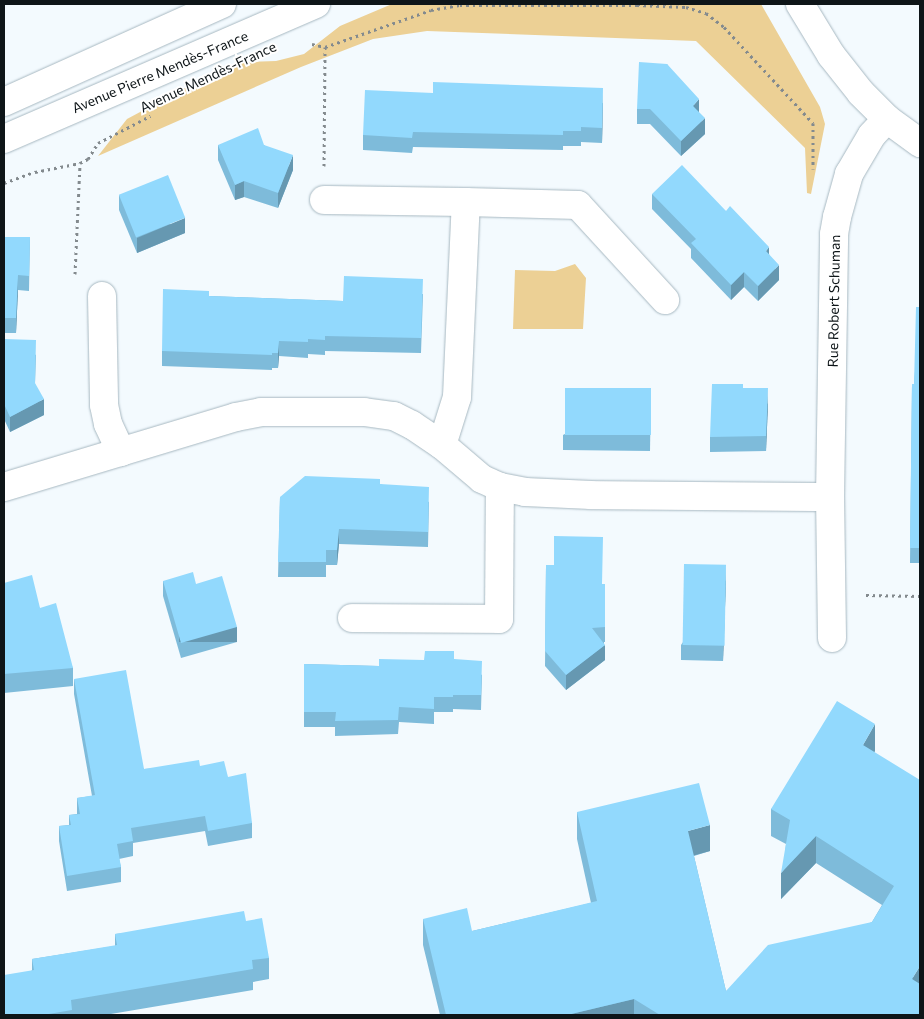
<!DOCTYPE html>
<html>
<head>
<meta charset="utf-8">
<style>
	body { margin:0 }
	#map { position:relative; width:924px; height:1019px; overflow:hidden; background:#f3fafe; font-family:Commissioner,sans-serif }
	div>[style] { position:absolute }
	.green>* { inset:0; background:#ecd095 }
	.path>* { height:3px; margin-top:-1.5px; transform-origin:0; background:repeating-linear-gradient(90deg,#838a8e 0 2.5px,transparent 0 6.5px) }
	.roads { filter:drop-shadow(0 0 1px #a7b8c1) drop-shadow(0 0 1px #a7b8c1) }
	.street>* { height:28px; margin:-14px; padding:0 14px; transform-origin:14px; border-radius:14px; background:#fff }
	.secondary>* { height:28px; margin:-14px; padding:0 14px; transform-origin:14px; border-radius:14px; background:#fff }
	.wall>* { inset:0; background:#7ebbda }
	.shaded-wall>* { inset:0; background:#6698b1; transform-origin:0 0 }
	.building>* { inset:0; background:#92d9fd; transform-origin:0 0 }
	span { translate:-50% -50%; white-space:nowrap; text-align:center; line-height:1.15; -webkit-text-stroke:4px #fff; paint-order:stroke }
	.street-label { font-size:14px; color:#0e1518 }
	.frame { position:absolute; inset:0; border:5px solid #0e1518; pointer-events:none }
</style>
</head>
<body>
<div id="map">
	<div class="green">
		<div style="clip-path:polygon(392px 4px,761px 4px,820px 107px,825px 124px,811px 194px,807px 193px,805px 148px,696px 41px,427px 31px,373px 39px,301px 67px,98px 156px,127px 119px,187px 87px,241px 62px,276px 61px,304px 54px,340px 26px)"></div>
		<div style="clip-path:polygon(575px 264px,586px 278px,583px 329px,513px 329px,515px 270px,555px 271px)"></div>
	</div>
	<div class="path">
		<div style="left:312px;top:44px;width:13px;rotate:13deg"></div>
		<div style="left:325px;top:47px;width:112px;rotate:-19.2deg"></div>
		<div style="left:431px;top:10px;width:29px;rotate:-10deg"></div>
		<div style="left:460px;top:5px;width:177px"></div>
		<div style="left:637px;top:5px;width:49px;rotate:2.3deg"></div>
		<div style="left:686px;top:7px;width:21px;rotate:17deg"></div>
		<div style="left:706px;top:13px;width:23px;rotate:38deg"></div>
		<div style="left:724px;top:27px;width:131px;rotate:47.2deg"></div>
		<div style="left:813px;top:123px;width:46px;rotate:90deg"></div>
		<div style="left:324px;top:166px;width:119px;rotate:-89.5deg"></div>
		<div style="left:4px;top:183px;width:33px;rotate:-20deg"></div>
		<div style="left:35px;top:172px;width:46px;rotate:-11.3deg"></div>
		<div style="left:80px;top:163px;width:9px;rotate:-27deg"></div>
		<div style="left:88px;top:159px;width:19px;rotate:-58deg"></div>
		<div style="left:98px;top:143px;width:59px;rotate:-27.4deg"></div>
		<div style="left:75px;top:274px;width:111px;rotate:-87.4deg"></div>
		<div style="left:866px;top:595px;width:54px;rotate:1.1deg"></div>
	</div>
	<div class="roads">
		<div class="street">
			<div style="left:800px;top:4px;width:60px;rotate:58.7deg"></div>
			<div style="left:831px;top:55px;width:48px;rotate:51.7deg"></div>
			<div style="left:861px;top:93px;width:37px;rotate:45deg"></div>
			<div style="left:887px;top:119px;width:41px;rotate:36deg"></div>
			<div style="left:324px;top:200px;width:142px;rotate:0.8deg"></div>
			<div style="left:102px;top:296px;width:109px;rotate:88.9deg"></div>
			<div style="left:104px;top:405px;width:19px;rotate:78deg"></div>
			<div style="left:108px;top:424px;width:31px;rotate:65deg"></div>
			<div style="left:442px;top:445px;width:50px;rotate:-72.6deg"></div>
			<div style="left:457px;top:397px;width:195px;rotate:-87.4deg"></div>
			<div style="left:466px;top:202px;width:112px;rotate:1.5deg"></div>
			<div style="left:578px;top:205px;width:129px;rotate:47.5deg"></div>
			<div style="left:4px;top:487px;width:242px;rotate:-16.8deg"></div>
			<div style="left:236px;top:417px;width:25px;rotate:-11deg"></div>
			<div style="left:261px;top:412px;width:103px"></div>
			<div style="left:364px;top:412px;width:30px;rotate:8deg"></div>
			<div style="left:394px;top:416px;width:20px;rotate:27deg"></div>
			<div style="left:412px;top:425px;width:36px;rotate:34deg"></div>
			<div style="left:442px;top:445px;width:52px;rotate:40.4deg"></div>
			<div style="left:482px;top:479px;width:20px;rotate:24deg"></div>
			<div style="left:500px;top:487px;width:25px;rotate:11deg"></div>
			<div style="left:525px;top:492px;width:66px;rotate:2.6deg"></div>
			<div style="left:591px;top:495px;width:239px;rotate:0.5deg"></div>
			<div style="left:352px;top:618px;width:147px;rotate:0.4deg"></div>
			<div style="left:499px;top:619px;width:132px;rotate:-89.6deg"></div>
			<div style="left:832px;top:638px;width:141px;rotate:-90.8deg"></div>
			<div style="left:830px;top:497px;width:263px;rotate:-89.1deg"></div>
			<div style="left:834px;top:234px;width:17px;rotate:-80deg"></div>
			<div style="left:837px;top:217px;width:45px;rotate:-74.4deg"></div>
			<div style="left:849px;top:174px;width:45px;rotate:-59.5deg"></div>
			<div style="left:872px;top:135px;width:22px;rotate:-47deg"></div>
		</div>
		<div class="secondary">
			<div style="left:4px;top:102px;width:239px;rotate:-24.2deg"></div>
			<div style="left:4px;top:139px;width:340px;rotate:-23.4deg"></div>
		</div>
	</div>
	<div class="wall">
		<div style="clip-path:polygon(667px 64px,699px 113px,705px 134px,681px 156px,650px 124px,637px 124px,637px 109px)"></div>
		<div style="clip-path:polygon(603px 103px,602px 143px,581px 142px,581px 146px,563px 146px,563px 150px,413px 147px,412px 153px,363px 150px,363px 135px)"></div>
		<div style="clip-path:polygon(218px 145px,264px 145px,293px 170px,278px 208px,244px 197px,235px 200px,218px 160px)"></div>
		<div style="clip-path:polygon(652px 194px,726px 211px,769px 254px,779px 280px,758px 301px,744px 287px,731px 300px,691px 258px,691px 249px,652px 209px)"></div>
		<div style="clip-path:polygon(119px 195px,185px 233px,137px 253px,119px 210px)"></div>
		<div style="clip-path:polygon(4px 237px,30px 237px,29px 291px,18px 290px,16px 333px,4px 333px)"></div>
		<div style="clip-path:polygon(423px 294px,421px 353px,325px 351px,325px 355px,308px 354px,308px 358px,279px 356px,278px 368px,272px 368px,272px 370px,162px 366px,162px 351px,209px 296px,343px 301px)"></div>
		<div style="clip-path:polygon(920px 307px,920px 563px,910px 563px,912px 384px,914px 384px)"></div>
		<div style="clip-path:polygon(4px 339px,36px 355px,35px 384px,44px 415px,10px 432px,4px 419px)"></div>
		<div style="clip-path:polygon(651px 388px,650px 451px,563px 450px,563px 435px)"></div>
		<div style="clip-path:polygon(743px 388px,768px 404px,766px 451px,710px 452px,710px 437px)"></div>
		<div style="clip-path:polygon(380px 484px,429px 502px,428px 547px,339px 544px,337px 565px,326px 565px,326px 577px,278px 577px,280px 497px)"></div>
		<div style="clip-path:polygon(546px 565px,554px 565px,602px 584px,605px 584px,605px 642px,604px 642px,605px 660px,566px 690px,545px 666px)"></div>
		<div style="clip-path:polygon(726px 580px,723px 661px,681px 660px,681px 645px)"></div>
		<div style="clip-path:polygon(163px 581px,196px 584px,237px 642px,181px 658px,163px 596px)"></div>
		<div style="clip-path:polygon(4px 583px,40px 608px,73px 668px,73px 686px,4px 693px)"></div>
		<div style="clip-path:polygon(454px 659px,482px 675px,481px 710px,453px 709px,453px 712px,434px 712px,434px 724px,399px 722px,398px 734px,335px 736px,335px 727px,304px 727px,304px 664px,379px 666px,424px 660px)"></div>
		<div style="clip-path:polygon(74px 679px,144px 769px,200px 766px,228px 777px,252px 823px,252px 838px,208px 846px,205px 831px,133px 843px,133px 856px,119px 859px,121px 867px,121px 882px,67px 891px,59px 841px,59px 826px,69px 825px,69px 815px,77px 814px,77px 798px,92px 796px,74px 694px)"></div>
		<div style="clip-path:polygon(875px 751px,874px 752px,920px 1015px,440px 1015px,423px 945px,423px 919px,472px 931px,591px 903px,577px 839px,577px 812px,710px 851px,694px 856px,726px 991px,872px 922px,882px 905px,816px 863px,781px 899px,786px 844px,771px 836px,771px 809px)"></div>
		<div style="clip-path:polygon(246px 921px,269px 958px,269px 979px,253px 982px,253px 990px,105px 1015px,4px 1015px,32px 970px,32px 959px,115px 946px,115px 934px)"></div>
	</div>
	<div class="shaded-wall">
		<div style="clip-path:polygon(603px 88px,603px 103px,602px 143px,602px 128px)"></div>
		<div style="clip-path:polygon(699px 99px,699px 114px,693px 106px)"></div>
		<div style="clip-path:polygon(705px 118px,705px 134px,681px 156px,681px 141px)"></div>
		<div style="clip-path:polygon(293px 155px,293px 170px,278px 208px,278px 193px)"></div>
		<div style="clip-path:polygon(244px 181px,244px 197px,235px 200px,235px 185px)"></div>
		<div style="clip-path:polygon(185px 218px,185px 233px,137px 253px,137px 238px)"></div>
		<div style="clip-path:polygon(769px 247px,769px 262px,766px 251px)"></div>
		<div style="clip-path:polygon(779px 265px,779px 280px,758px 301px,758px 286px)"></div>
		<div style="clip-path:polygon(744px 272px,744px 287px,731px 300px,731px 285px)"></div>
		<div style="clip-path:polygon(18px 275px,18px 290px,16px 333px,16px 318px)"></div>
		<div style="clip-path:polygon(279px 341px,279px 356px,278px 368px,278px 353px)"></div>
		<div style="clip-path:polygon(768px 388px,768px 404px,766px 451px,766px 436px)"></div>
		<div style="clip-path:polygon(44px 399px,44px 415px,10px 432px,10px 417px)"></div>
		<div style="clip-path:polygon(339px 529px,339px 544px,337px 565px,337px 550px)"></div>
		<div style="clip-path:polygon(726px 565px,726px 580px,723px 661px,723px 646px)"></div>
		<div style="left:237px;top:627px;width:15px;height:58px;rotate:90deg"></div>
		<div style="clip-path:polygon(605px 645px,605px 660px,566px 690px,566px 675px)"></div>
		<div style="clip-path:polygon(875px 724px,875px 751px,863px 772px,863px 745px)"></div>
		<div style="clip-path:polygon(710px 825px,710px 851px,688px 857px,688px 831px)"></div>
		<div style="clip-path:polygon(816px 836px,816px 863px,781px 899px,781px 873px)"></div>
		<div style="clip-path:polygon(920px 966px,920px 992px,912px 979px)"></div>
		<div style="clip-path:polygon(634px 999px,634px 1015px,567px 1015px)"></div>
	</div>
	<div class="building">
		<div style="clip-path:polygon(639px 62px,667px 64px,699px 99px,693px 106px,705px 118px,681px 141px,650px 109px,637px 109px)"></div>
		<div style="clip-path:polygon(433px 82px,603px 88px,602px 128px,581px 127px,581px 131px,563px 131px,563px 135px,413px 132px,412px 138px,363px 135px,365px 90px,433px 93px)"></div>
		<div style="clip-path:polygon(258px 128px,264px 145px,293px 155px,278px 193px,244px 181px,235px 185px,218px 145px)"></div>
		<div style="clip-path:polygon(682px 165px,726px 211px,730px 206px,769px 247px,766px 251px,779px 265px,758px 286px,744px 272px,731px 285px,691px 243px,696px 239px,652px 194px)"></div>
		<div style="left:168px;top:175px;width:46px;height:53px;rotate:68deg"></div>
		<div style="clip-path:polygon(4px 237px,30px 237px,29px 276px,18px 275px,16px 318px,4px 318px)"></div>
		<div style="clip-path:polygon(344px 276px,423px 279px,421px 338px,325px 336px,325px 340px,308px 339px,308px 342px,279px 341px,278px 353px,272px 353px,272px 355px,162px 351px,163px 289px,209px 291px,209px 296px,343px 301px)"></div>
		<div style="clip-path:polygon(916px 307px,920px 307px,920px 548px,910px 548px,912px 384px,914px 384px)"></div>
		<div style="clip-path:polygon(4px 339px,36px 340px,35px 383px,44px 399px,10px 417px,4px 404px)"></div>
		<div style="clip-path:polygon(712px 384px,743px 384px,743px 388px,768px 388px,766px 436px,710px 437px)"></div>
		<div style="left:565px;top:388px;width:86px;height:47px"></div>
		<div style="clip-path:polygon(305px 476px,380px 479px,380px 484px,429px 487px,428px 532px,339px 529px,337px 550px,326px 550px,326px 562px,278px 562px,280px 497px)"></div>
		<div style="clip-path:polygon(554px 536px,603px 537px,602px 584px,605px 584px,605px 627px,592px 628px,605px 645px,566px 675px,545px 651px,546px 565px,554px 565px)"></div>
		<div style="left:684px;top:564px;width:42px;height:81px;rotate:1deg"></div>
		<div style="clip-path:polygon(193px 572px,196px 584px,222px 576px,237px 627px,181px 643px,163px 581px)"></div>
		<div style="clip-path:polygon(32px 575px,40px 608px,56px 603px,73px 668px,4px 674px,4px 583px)"></div>
		<div style="clip-path:polygon(425px 651px,454px 651px,454px 659px,482px 661px,481px 695px,453px 695px,453px 697px,434px 697px,434px 709px,399px 707px,398px 720px,335px 721px,336px 712px,304px 712px,304px 664px,379px 666px,379px 659px,424px 660px)"></div>
		<div style="clip-path:polygon(126px 670px,144px 769px,199px 760px,200px 766px,224px 761px,228px 777px,246px 773px,252px 823px,208px 831px,205px 816px,131px 828px,133px 841px,117px 844px,121px 867px,67px 876px,59px 826px,71px 825px,69px 815px,80px 814px,77px 798px,95px 795px,74px 679px)"></div>
		<div style="clip-path:polygon(837px 701px,875px 724px,863px 745px,920px 780px,920px 966px,912px 979px,920px 984px,920px 1015px,660px 1015px,634px 999px,567px 1015px,446px 1015px,423px 919px,467px 908px,472px 931px,597px 901px,577px 812px,699px 783px,710px 825px,688px 831px,726px 991px,768px 945px,872px 922px,894px 886px,816px 836px,781px 873px,790px 820px,771px 809px)"></div>
		<div style="clip-path:polygon(244px 911px,246px 921px,262px 918px,269px 958px,252px 960px,253px 969px,71px 1000px,72px 1010px,43px 1015px,4px 1015px,4px 975px,34px 970px,32px 959px,117px 945px,115px 934px)"></div>
	</div>
	<div class="street-label">
		<span style="left:160px;top:72px;rotate:-23deg">Avenue Pierre Mendès-France</span>
		<span style="left:208px;top:77px;rotate:-25deg">Avenue Mendès-France</span>
		<span style="left:834px;top:301px;rotate:-89deg">Rue Robert Schuman</span>
	</div>
	<div class="frame"></div>
</div>
</body>
</html>
